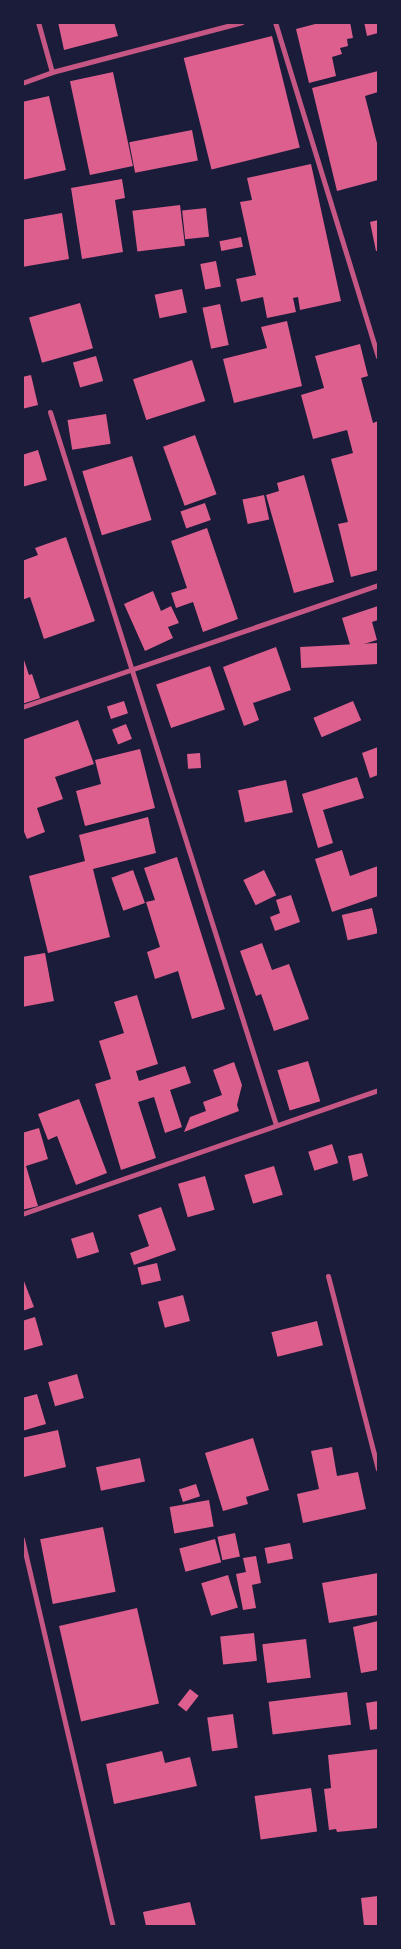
<!DOCTYPE html>
<html>
<head>
<meta charset="utf-8">
<style>
	body { margin:0 }
	#map { position:relative; width:401px; height:1949px; overflow:hidden; background:#1b1b3a; font-family:Signika,sans-serif }
	div>[style] { position:absolute }
	.building>* { inset:0; background:#dd5f8e; transform-origin:0 0 }
	.minor>* { height:5px; margin:-2.5px; padding:0 2.5px; transform-origin:2.5px; border-radius:2.5px; background:#c65784 }
	span { translate:-50% -50%; white-space:nowrap; text-align:center; line-height:1.15; -webkit-text-stroke:4.5px #1b1b3a; paint-order:stroke }
	.frame { position:absolute; inset:0; border:24px solid #1b1b3a; pointer-events:none }
</style>
</head>
<body>
<div id="map">
	<div class="building">
		<div style="clip-path:polygon(58px 22px,114px 22px,118px 36px,64px 50px)"></div>
		<div style="clip-path:polygon(323px 22px,350px 22px,353px 38px,347px 39px,348px 46px,340px 48px,342px 54px,332px 57px,336px 76px,309px 83px,296px 29px)"></div>
		<div style="clip-path:polygon(364px 22px,378px 22px,378px 33px,367px 36px)"></div>
		<div style="left:272px;top:36px;width:115px;height:91px;rotate:76deg"></div>
		<div style="clip-path:polygon(378px 71px,378px 92px,365px 96px,378px 147px,378px 180px,337px 191px,312px 88px)"></div>
		<div style="left:113px;top:72px;width:96px;height:44px;rotate:78deg"></div>
		<div style="clip-path:polygon(49px 96px,66px 170px,22px 180px,22px 102px)"></div>
		<div style="left:192px;top:130px;width:31px;height:64px;rotate:79deg"></div>
		<div style="clip-path:polygon(311px 164px,341px 301px,300px 310px,298px 297px,293px 298px,296px 312px,267px 318px,263px 297px,241px 302px,236px 279px,256px 275px,240px 202px,252px 200px,247px 178px)"></div>
		<div style="clip-path:polygon(122px 179px,125px 198px,115px 200px,123px 252px,82px 259px,71px 188px)"></div>
		<div style="left:180px;top:205px;width:41px;height:48px;rotate:83deg"></div>
		<div style="left:206px;top:208px;width:29px;height:24px;rotate:84deg"></div>
		<div style="clip-path:polygon(62px 213px,69px 259px,22px 267px,22px 220px)"></div>
		<div style="clip-path:polygon(378px 220px,378px 251px,376px 251px,370px 222px)"></div>
		<div style="left:241px;top:237px;width:10px;height:22px;rotate:79deg"></div>
		<div style="left:216px;top:261px;width:26px;height:16px;rotate:79deg"></div>
		<div style="left:182px;top:289px;width:24px;height:28px;rotate:78deg"></div>
		<div style="left:80px;top:303px;width:47px;height:53px;rotate:74deg"></div>
		<div style="left:220px;top:304px;width:42px;height:18px;rotate:78deg"></div>
		<div style="clip-path:polygon(287px 321px,302px 386px,234px 403px,223px 359px,267px 348px,261px 327px)"></div>
		<div style="clip-path:polygon(360px 344px,368px 376px,361px 378px,373px 423px,378px 421px,378px 570px,351px 577px,338px 524px,348px 522px,331px 459px,353px 453px,347px 430px,313px 439px,301px 395px,324px 388px,315px 356px)"></div>
		<div style="left:96px;top:356px;width:26px;height:24px;rotate:74deg"></div>
		<div style="left:192px;top:360px;width:43px;height:62px;rotate:72deg"></div>
		<div style="clip-path:polygon(31px 375px,38px 405px,22px 409px,22px 377px)"></div>
		<div style="left:106px;top:414px;width:30px;height:39px;rotate:81deg"></div>
		<div style="left:195px;top:435px;width:63px;height:34px;rotate:70deg"></div>
		<div style="clip-path:polygon(38px 450px,47px 480px,22px 487px,22px 455px)"></div>
		<div style="left:132px;top:456px;width:67px;height:52px;rotate:73deg"></div>
		<div style="clip-path:polygon(304px 475px,334px 582px,294px 593px,266px 495px,279px 491px,277px 483px)"></div>
		<div style="left:264px;top:495px;width:25px;height:22px;rotate:78deg"></div>
		<div style="left:205px;top:503px;width:18px;height:26px;rotate:71deg"></div>
		<div style="clip-path:polygon(207px 528px,238px 619px,203px 632px,193px 602px,176px 608px,171px 593px,187px 588px,171px 541px)"></div>
		<div style="clip-path:polygon(66px 537px,95px 621px,44px 639px,30px 597px,22px 600px,22px 561px,38px 555px,35px 548px)"></div>
		<div style="clip-path:polygon(153px 591px,161px 611px,171px 606px,179px 623px,168px 627px,173px 638px,145px 651px,124px 604px)"></div>
		<div style="clip-path:polygon(378px 606px,378px 620px,372px 622px,377px 640px,351px 648px,342px 618px)"></div>
		<div style="left:377px;top:643px;width:21px;height:77px;rotate:87deg"></div>
		<div style="clip-path:polygon(276px 647px,291px 690px,253px 703px,259px 720px,244px 726px,223px 667px)"></div>
		<div style="clip-path:polygon(23px 657px,29px 675px,32px 674px,40px 698px,22px 704px)"></div>
		<div style="left:210px;top:666px;width:46px;height:57px;rotate:71deg"></div>
		<div style="left:124px;top:701px;width:13px;height:18px;rotate:72deg"></div>
		<div style="left:353px;top:701px;width:21px;height:43px;rotate:67deg"></div>
		<div style="clip-path:polygon(78px 720px,94px 764px,55px 777px,63px 799px,37px 808px,45px 832px,27px 839px,22px 827px,22px 740px)"></div>
		<div style="left:126px;top:724px;width:16px;height:15px;rotate:68deg"></div>
		<div style="clip-path:polygon(378px 747px,378px 775px,370px 778px,362px 753px)"></div>
		<div style="clip-path:polygon(140px 749px,155px 808px,85px 826px,76px 791px,101px 784px,95px 760px)"></div>
		<div style="left:200px;top:753px;width:15px;height:13px;rotate:86deg"></div>
		<div style="clip-path:polygon(357px 777px,364px 798px,323px 810px,333px 843px,318px 848px,302px 794px)"></div>
		<div style="left:286px;top:780px;width:33px;height:49px;rotate:78deg"></div>
		<div style="clip-path:polygon(148px 817px,156px 853px,93px 869px,110px 937px,48px 953px,29px 876px,85px 861px,79px 835px)"></div>
		<div style="clip-path:polygon(342px 850px,350px 876px,378px 866px,378px 896px,332px 912px,315px 859px)"></div>
		<div style="clip-path:polygon(177px 857px,225px 1009px,192px 1019px,178px 971px,155px 979px,147px 952px,160px 947px,146px 902px,155px 900px,144px 868px)"></div>
		<div style="left:133px;top:870px;width:35px;height:23px;rotate:70deg"></div>
		<div style="left:264px;top:870px;width:28px;height:23px;rotate:64deg"></div>
		<div style="clip-path:polygon(291px 895px,300px 922px,275px 931px,270px 917px,280px 913px,276px 900px)"></div>
		<div style="left:372px;top:908px;width:26px;height:31px;rotate:77deg"></div>
		<div style="clip-path:polygon(262px 943px,272px 970px,289px 964px,309px 1019px,274px 1031px,261px 994px,256px 996px,240px 951px)"></div>
		<div style="clip-path:polygon(45px 953px,54px 1001px,22px 1007px,22px 957px)"></div>
		<div style="clip-path:polygon(137px 995px,158px 1064px,136px 1071px,139px 1081px,185px 1066px,191px 1083px,170px 1090px,182px 1127px,165px 1133px,154px 1097px,138px 1102px,156px 1158px,121px 1170px,95px 1084px,111px 1079px,99px 1041px,124px 1033px,114px 1002px)"></div>
		<div style="left:308px;top:1061px;width:42px;height:32px;rotate:73deg"></div>
		<div style="clip-path:polygon(234px 1062px,242px 1085px,237px 1105px,239px 1111px,184px 1132px,190px 1117px,206px 1111px,203px 1102px,222px 1095px,213px 1070px)"></div>
		<div style="clip-path:polygon(79px 1099px,107px 1173px,76px 1185px,57px 1136px,48px 1140px,38px 1114px)"></div>
		<div style="clip-path:polygon(39px 1128px,48px 1159px,26px 1166px,38px 1206px,22px 1210px,22px 1133px)"></div>
		<div style="left:332px;top:1144px;width:20px;height:25px;rotate:72deg"></div>
		<div style="clip-path:polygon(362px 1153px,368px 1176px,353px 1181px,348px 1156px)"></div>
		<div style="left:274px;top:1166px;width:30px;height:31px;rotate:73deg"></div>
		<div style="left:205px;top:1176px;width:35px;height:28px;rotate:74deg"></div>
		<div style="clip-path:polygon(161px 1207px,176px 1250px,134px 1265px,130px 1253px,149px 1246px,138px 1215px)"></div>
		<div style="left:93px;top:1232px;width:21px;height:23px;rotate:73deg"></div>
		<div style="left:157px;top:1263px;width:18px;height:20px;rotate:77deg"></div>
		<div style="clip-path:polygon(22px 1276px,34px 1307px,22px 1311px)"></div>
		<div style="left:183px;top:1295px;width:27px;height:26px;rotate:75deg"></div>
		<div style="clip-path:polygon(35px 1317px,43px 1345px,22px 1351px,22px 1321px)"></div>
		<div style="left:317px;top:1321px;width:25px;height:47px;rotate:76deg"></div>
		<div style="left:77px;top:1374px;width:25px;height:30px;rotate:74deg"></div>
		<div style="clip-path:polygon(37px 1394px,46px 1424px,22px 1431px,22px 1398px)"></div>
		<div style="clip-path:polygon(58px 1430px,66px 1467px,24px 1477px,22px 1438px)"></div>
		<div style="clip-path:polygon(253px 1438px,269px 1490px,246px 1497px,248px 1504px,223px 1511px,205px 1453px)"></div>
		<div style="clip-path:polygon(332px 1447px,337px 1476px,358px 1472px,366px 1509px,303px 1523px,297px 1494px,319px 1489px,311px 1451px)"></div>
		<div style="left:140px;top:1458px;width:24px;height:45px;rotate:78deg"></div>
		<div style="left:196px;top:1484px;width:13px;height:18px;rotate:72deg"></div>
		<div style="left:209px;top:1500px;width:27px;height:40px;rotate:80deg"></div>
		<div style="left:103px;top:1527px;width:66px;height:64px;rotate:79deg"></div>
		<div style="left:235px;top:1533px;width:24px;height:18px;rotate:78deg"></div>
		<div style="left:215px;top:1539px;width:24px;height:37px;rotate:75deg"></div>
		<div style="left:290px;top:1543px;width:16px;height:26px;rotate:79deg"></div>
		<div style="clip-path:polygon(256px 1556px,261px 1583px,252px 1585px,256px 1608px,243px 1610px,236px 1574px,246px 1572px,243px 1558px)"></div>
		<div style="clip-path:polygon(378px 1573px,378px 1615px,329px 1623px,322px 1583px)"></div>
		<div style="left:228px;top:1575px;width:34px;height:28px;rotate:73deg"></div>
		<div style="left:137px;top:1608px;width:98px;height:80px;rotate:77deg"></div>
		<div style="clip-path:polygon(378px 1621px,378px 1670px,361px 1673px,353px 1627px)"></div>
		<div style="left:254px;top:1633px;width:28px;height:34px;rotate:84deg"></div>
		<div style="left:306px;top:1639px;width:39px;height:44px;rotate:83deg"></div>
		<div style="left:190px;top:1689px;width:11px;height:20px;rotate:38deg"></div>
		<div style="left:347px;top:1692px;width:33px;height:79px;rotate:83deg"></div>
		<div style="clip-path:polygon(378px 1701px,378px 1729px,370px 1730px,366px 1703px)"></div>
		<div style="left:233px;top:1714px;width:34px;height:26px;rotate:82deg"></div>
		<div style="clip-path:polygon(378px 1749px,378px 1828px,337px 1832px,336px 1829px,329px 1830px,324px 1789px,331px 1788px,328px 1755px)"></div>
		<div style="clip-path:polygon(162px 1751px,165px 1763px,190px 1757px,197px 1786px,114px 1804px,106px 1764px)"></div>
		<div style="left:311px;top:1788px;width:44px;height:57px;rotate:82deg"></div>
		<div style="clip-path:polygon(378px 1896px,378px 1926px,364px 1926px,361px 1898px)"></div>
		<div style="clip-path:polygon(190px 1902px,196px 1926px,146px 1926px,143px 1912px)"></div>
	</div>
	<div class="minor">
		<div style="left:38px;top:22px;width:52px;rotate:74.4deg"></div>
		<div style="left:275px;top:22px;width:350px;rotate:72.9deg"></div>
		<div style="left:22px;top:83px;width:32px;rotate:-20deg"></div>
		<div style="left:52px;top:72px;width:196px;rotate:-14.7deg"></div>
		<div style="left:50px;top:412px;width:748px;rotate:72.41deg"></div>
		<div style="left:22px;top:707px;width:376px;rotate:-18.9deg"></div>
		<div style="left:22px;top:1214px;width:377px;rotate:-19.2deg"></div>
		<div style="left:328px;top:1276px;width:199px;rotate:75.5deg"></div>
		<div style="left:22px;top:1539px;width:398px;rotate:76.8deg"></div>
	</div>
	<div class="frame"></div>
</div>
</body>
</html>
